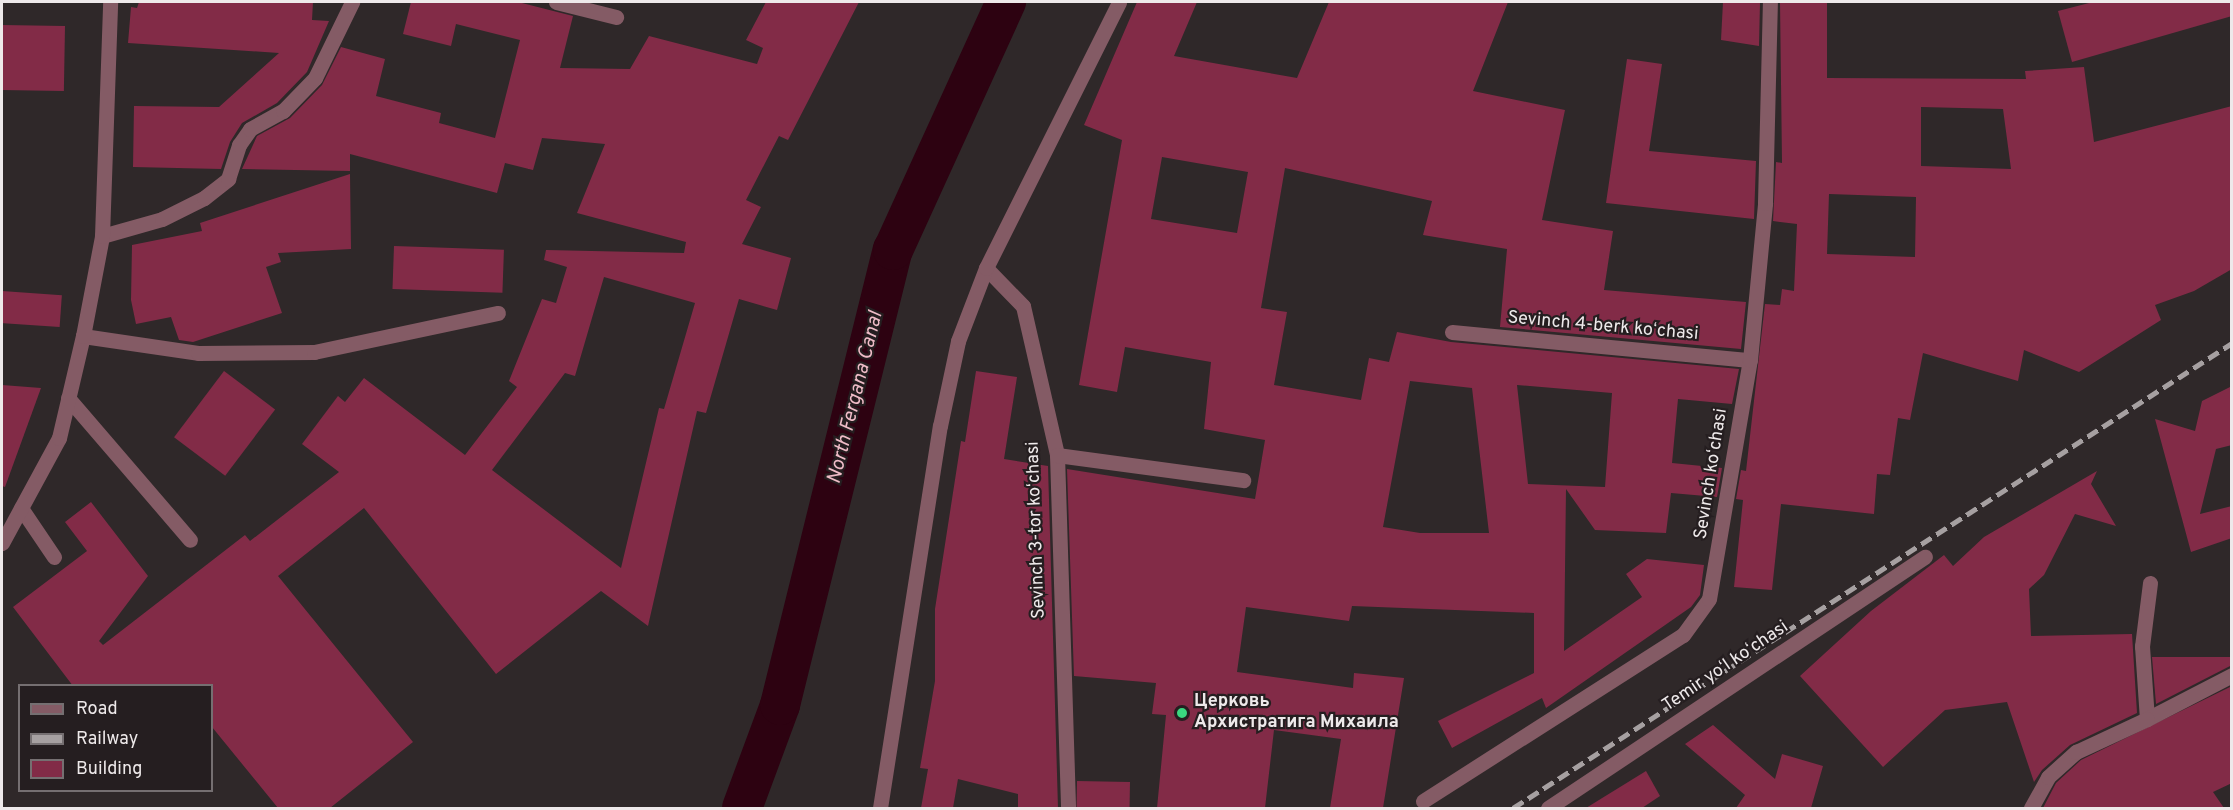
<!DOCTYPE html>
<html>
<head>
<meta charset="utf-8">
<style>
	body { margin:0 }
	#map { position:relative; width:2233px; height:810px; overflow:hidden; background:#2f2829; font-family:Overpass,sans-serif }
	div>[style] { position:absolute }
	.canal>* { height:40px; margin:-20px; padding:0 20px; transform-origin:20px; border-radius:20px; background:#2d0211 }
	.building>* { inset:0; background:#822b47; transform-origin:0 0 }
	.minor>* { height:15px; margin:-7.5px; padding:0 7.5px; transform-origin:7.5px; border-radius:7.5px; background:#845b65 }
	.rail>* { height:4.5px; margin-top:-2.25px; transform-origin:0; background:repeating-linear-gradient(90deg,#a6a0a1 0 12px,transparent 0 18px) }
	.dots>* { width:16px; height:16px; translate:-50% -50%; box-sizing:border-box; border:3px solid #251e20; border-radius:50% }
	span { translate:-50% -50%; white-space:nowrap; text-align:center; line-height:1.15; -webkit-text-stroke:4.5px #251e20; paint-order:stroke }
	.street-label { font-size:18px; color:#eee9ea }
	.poi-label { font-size:18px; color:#eee9ea; font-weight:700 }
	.left { translate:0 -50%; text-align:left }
	.water-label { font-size:20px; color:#efbcc7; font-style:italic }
	.frame { position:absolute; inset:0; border:3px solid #eee9ea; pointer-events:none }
	.legend { position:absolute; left:18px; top:684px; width:195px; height:108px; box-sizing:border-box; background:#251e20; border:2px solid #756f71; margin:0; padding:8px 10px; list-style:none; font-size:18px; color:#eee9ea }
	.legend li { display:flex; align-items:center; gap:12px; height:30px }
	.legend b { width:30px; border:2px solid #756f71 }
</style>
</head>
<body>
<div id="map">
	<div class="canal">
		<div style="left:742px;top:808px;width:110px;rotate:-69.7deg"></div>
		<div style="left:780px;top:705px;width:469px;rotate:-76.1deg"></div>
		<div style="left:893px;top:250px;width:273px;rotate:-65.5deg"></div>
	</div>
	<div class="building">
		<div style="clip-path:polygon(139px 2px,313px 2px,312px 20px,329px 21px,307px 72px,277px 103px,242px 123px,230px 142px,221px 169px,133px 167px,134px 106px,219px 107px,279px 53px,128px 43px,131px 7px,137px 8px)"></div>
		<div style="clip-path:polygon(evenodd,411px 2px,518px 2px,573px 16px,560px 68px,630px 69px,649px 36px,757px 64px,763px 48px,746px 40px,766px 2px,859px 2px,788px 140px,779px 136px,746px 200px,761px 207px,742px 244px,791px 258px,777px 310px,739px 299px,706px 413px,697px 411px,648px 626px,601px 591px,496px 674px,364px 508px,278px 576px,413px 742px,330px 808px,278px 808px,212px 727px,212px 686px,73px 686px,13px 607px,87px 551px,65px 522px,91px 502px,148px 576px,99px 641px,103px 645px,245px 535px,250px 541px,339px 472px,302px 444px,338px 396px,345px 402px,364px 378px,465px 455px,517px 387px,509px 381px,542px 299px,556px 303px,567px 267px,544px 260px,546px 250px,684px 253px,686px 242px,577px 213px,605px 144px,542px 138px,533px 170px,505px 163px,497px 193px,350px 154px,350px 171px,242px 169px,257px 136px,290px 118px,322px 85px,341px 47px,385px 59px,376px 96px,441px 113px,439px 123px,495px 138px,520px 40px,456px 24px,451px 46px,403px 34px,411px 2px,604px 277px,695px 303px,664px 409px,659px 408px,621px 568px,492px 470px,565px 373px,575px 376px,604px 277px)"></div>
		<div style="clip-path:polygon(evenodd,1137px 2px,1197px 2px,1174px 56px,1297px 78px,1329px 2px,1508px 2px,1473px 91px,1565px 110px,1542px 220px,1613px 231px,1604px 290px,1746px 302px,1741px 349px,1500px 327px,1507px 249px,1423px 235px,1432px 201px,1285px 168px,1261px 308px,1287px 312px,1274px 385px,1361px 400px,1369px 358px,1389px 362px,1397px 332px,1451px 342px,1739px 369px,1732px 404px,1678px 399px,1672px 463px,1722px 468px,1717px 497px,1671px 493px,1666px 533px,1595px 530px,1566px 489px,1564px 651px,1642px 597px,1626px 574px,1647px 559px,1704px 565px,1700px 595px,1691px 607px,1546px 708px,1542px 698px,1452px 748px,1438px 721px,1534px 673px,1534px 613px,1352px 606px,1349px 621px,1246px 607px,1237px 672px,1353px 688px,1354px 673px,1404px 678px,1383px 808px,1330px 808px,1341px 739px,1274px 730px,1265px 808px,1157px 808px,1166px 715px,1152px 714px,1156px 683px,1074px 676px,1067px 469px,1255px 499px,1265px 440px,1204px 429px,1211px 362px,1125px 347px,1117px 392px,1079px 385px,1122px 140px,1084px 125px,1137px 2px,1162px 157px,1248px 172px,1237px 233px,1151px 219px,1162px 157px,1137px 2px,1410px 381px,1472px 388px,1489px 533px,1420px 533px,1383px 527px,1410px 381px,1137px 2px,1517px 385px,1612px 393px,1605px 487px,1528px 484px,1517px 385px)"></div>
		<div style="clip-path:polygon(1723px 2px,1760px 2px,1759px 46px,1721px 40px)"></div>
		<div style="clip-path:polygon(evenodd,1780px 2px,1827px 2px,1827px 78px,2026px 79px,2025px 71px,2084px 67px,2094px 142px,2232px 106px,2232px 269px,2194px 291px,2155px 305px,2161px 320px,2079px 372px,2024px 350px,2018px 381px,1923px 353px,1910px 420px,1898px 418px,1890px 475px,1877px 474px,1874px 514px,1781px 504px,1772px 590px,1734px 587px,1743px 500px,1736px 499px,1741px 470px,1746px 471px,1765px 304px,1780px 305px,1782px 289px,1794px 291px,1797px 224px,1773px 221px,1776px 162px,1782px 163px,1780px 2px,1921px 107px,2003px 109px,2011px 169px,1921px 166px,1921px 107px,1780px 2px,1829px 194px,1916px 197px,1915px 257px,1827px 254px,1829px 194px)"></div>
		<div style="clip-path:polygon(2093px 2px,2232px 2px,2232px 16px,2072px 62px,2058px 11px)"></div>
		<div style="left:65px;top:26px;width:65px;height:63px;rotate:91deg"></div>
		<div style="clip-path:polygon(1627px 59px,1662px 64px,1649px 151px,1756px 161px,1754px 219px,1606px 203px)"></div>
		<div style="clip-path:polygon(350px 174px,351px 249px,278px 253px,281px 262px,266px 267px,282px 313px,193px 342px,179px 340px,171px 317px,136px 324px,131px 300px,132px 245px,202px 231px,200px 223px)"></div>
		<div style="left:394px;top:246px;width:110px;height:43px;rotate:2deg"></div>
		<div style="left:2px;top:291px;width:60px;height:32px;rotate:4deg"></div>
		<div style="left:224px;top:371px;width:64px;height:83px;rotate:37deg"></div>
		<div style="clip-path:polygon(976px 371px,1017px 377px,1004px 459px,1048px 466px,1058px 808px,1018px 808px,1018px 794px,958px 779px,953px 808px,921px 808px,928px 769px,920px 768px,935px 681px,935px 609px,961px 441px,965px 442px)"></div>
		<div style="clip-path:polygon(2px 385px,41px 388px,5px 487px,2px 486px)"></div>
		<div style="clip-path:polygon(2232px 386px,2232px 445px,2216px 449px,2200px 514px,2232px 506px,2232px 538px,2191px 552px,2155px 419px,2195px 431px,2202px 401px)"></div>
		<div style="clip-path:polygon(2097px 471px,2091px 484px,2116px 526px,2075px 514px,2044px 575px,2029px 589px,2031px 636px,2132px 634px,2137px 713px,2070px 745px,2042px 770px,2034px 782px,2007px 702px,1945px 710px,1883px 767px,1800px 676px,1871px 611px,1944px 555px,1953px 566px,1984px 537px)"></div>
		<div style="clip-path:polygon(2152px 657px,2232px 657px,2232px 665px,2156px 704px)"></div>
		<div style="clip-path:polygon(2232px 686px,2232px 783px,2213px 792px,2224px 808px,2043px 808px,2056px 783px,2081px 760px)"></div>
		<div style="clip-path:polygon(1713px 725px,1775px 779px,1782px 754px,1823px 766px,1811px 808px,1736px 808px,1745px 795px,1685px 744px)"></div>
		<div style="clip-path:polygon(1646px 771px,1660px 796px,1642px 808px,1586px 808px)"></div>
		<div style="left:1077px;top:781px;width:53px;height:27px;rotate:1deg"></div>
	</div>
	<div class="minor">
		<div style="left:556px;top:2px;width:62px;rotate:14deg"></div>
		<div style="left:102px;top:236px;width:62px;rotate:-15.8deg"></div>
		<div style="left:162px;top:219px;width:47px;rotate:-26.6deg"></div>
		<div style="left:204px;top:198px;width:31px;rotate:-38deg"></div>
		<div style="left:228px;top:179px;width:36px;rotate:-72deg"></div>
		<div style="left:239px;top:145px;width:19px;rotate:-55deg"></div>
		<div style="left:250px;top:129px;width:38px;rotate:-29deg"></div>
		<div style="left:283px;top:111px;width:46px;rotate:-45.9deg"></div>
		<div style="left:315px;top:78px;width:85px;rotate:-64deg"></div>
		<div style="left:986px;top:268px;width:53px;rotate:45.8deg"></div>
		<div style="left:1023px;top:306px;width:153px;rotate:77.1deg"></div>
		<div style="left:1057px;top:455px;width:353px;rotate:88.2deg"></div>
		<div style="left:1452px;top:332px;width:299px;rotate:5.4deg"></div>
		<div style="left:83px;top:336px;width:116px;rotate:8.4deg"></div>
		<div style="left:198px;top:353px;width:116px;rotate:-0.5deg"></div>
		<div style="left:314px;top:352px;width:188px;rotate:-12deg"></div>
		<div style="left:68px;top:398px;width:187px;rotate:49.3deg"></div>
		<div style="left:1057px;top:455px;width:188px;rotate:7.7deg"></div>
		<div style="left:21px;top:508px;width:59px;rotate:56deg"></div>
		<div style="left:2px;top:543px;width:119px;rotate:-61.5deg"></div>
		<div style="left:59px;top:438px;width:105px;rotate:-76.8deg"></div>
		<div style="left:83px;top:336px;width:102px;rotate:-79.2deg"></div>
		<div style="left:102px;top:236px;width:234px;rotate:-88deg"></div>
		<div style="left:2150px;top:583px;width:64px;rotate:97.2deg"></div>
		<div style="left:2142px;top:646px;width:73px;rotate:86.1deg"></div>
		<div style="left:2147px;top:719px;width:96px;rotate:-27.4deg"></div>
		<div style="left:1423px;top:801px;width:308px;rotate:-32.6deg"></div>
		<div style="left:1683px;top:635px;width:44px;rotate:-54.2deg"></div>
		<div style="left:1709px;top:599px;width:242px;rotate:-80.3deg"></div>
		<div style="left:1750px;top:360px;width:158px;rotate:-84.5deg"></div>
		<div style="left:1765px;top:203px;width:201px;rotate:-88.6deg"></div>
		<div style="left:880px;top:808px;width:387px;rotate:-81.1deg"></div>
		<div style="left:940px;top:426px;width:87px;rotate:-78deg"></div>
		<div style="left:958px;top:341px;width:78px;rotate:-69deg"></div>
		<div style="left:986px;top:268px;width:297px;rotate:-63.4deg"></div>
		<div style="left:1548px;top:808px;width:453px;rotate:-33.7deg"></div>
		<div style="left:2031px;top:808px;width:35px;rotate:-61deg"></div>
		<div style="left:2048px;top:777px;width:38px;rotate:-42deg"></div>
		<div style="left:2076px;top:752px;width:78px;rotate:-24.9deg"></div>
	</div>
	<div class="rail">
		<div style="left:1513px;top:808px;width:856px;rotate:-32.89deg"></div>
	</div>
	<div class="dots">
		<div style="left:1182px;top:713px;background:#3ad77f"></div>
	</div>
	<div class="street-label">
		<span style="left:1603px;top:327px;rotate:5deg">Sevinch 4-berk koʻchasi</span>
		<span style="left:1712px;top:474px;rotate:-81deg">Sevinch koʻchasi</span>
		<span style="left:1037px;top:530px;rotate:-92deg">Sevinch 3-tor koʻchasi</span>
		<span style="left:1726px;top:667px;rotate:-34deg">Temir yoʻl koʻchasi</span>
	</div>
	<div class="poi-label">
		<span class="left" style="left:1194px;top:713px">Церковь<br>Архистратига Михаила</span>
	</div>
	<div class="water-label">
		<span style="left:856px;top:398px;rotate:-76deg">North Fergana Canal</span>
	</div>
	<div class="frame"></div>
	<ul class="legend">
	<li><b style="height:8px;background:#845b65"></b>Road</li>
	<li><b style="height:8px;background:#a6a0a1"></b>Railway</li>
	<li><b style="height:16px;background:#822b47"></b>Building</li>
	</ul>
</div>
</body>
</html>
